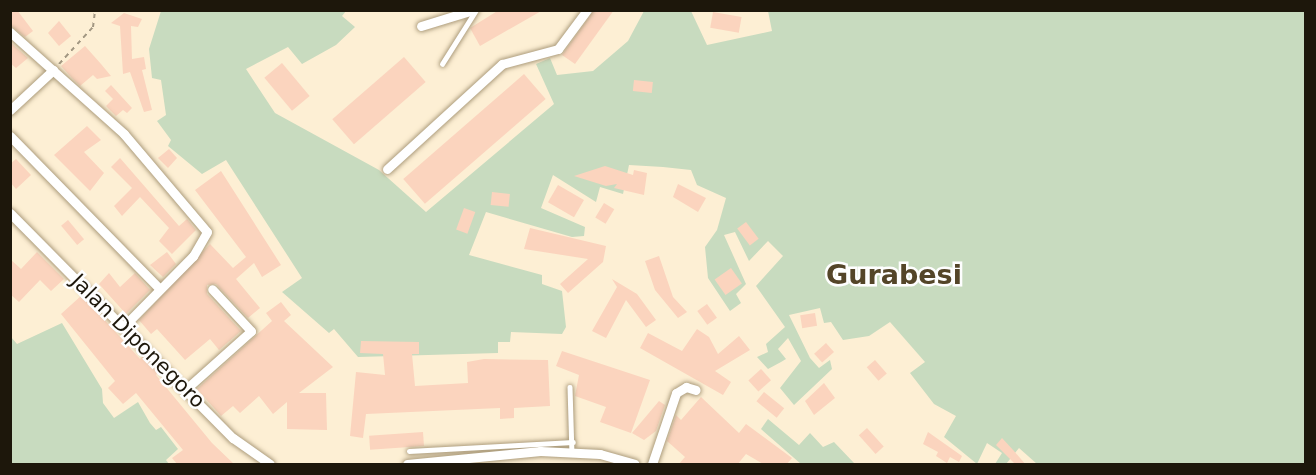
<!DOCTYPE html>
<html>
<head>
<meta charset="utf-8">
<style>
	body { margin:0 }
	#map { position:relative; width:1316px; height:475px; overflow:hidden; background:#fdefd4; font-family:"DejaVu Sans",sans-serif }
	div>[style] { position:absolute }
	.green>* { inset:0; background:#c8dbbf }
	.building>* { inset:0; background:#fbd4be; transform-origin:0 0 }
	.path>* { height:2px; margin-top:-1px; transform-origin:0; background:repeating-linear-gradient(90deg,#a29782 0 4.5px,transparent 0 9px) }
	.roads { filter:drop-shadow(0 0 2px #ad9d7d) drop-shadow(0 0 2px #ad9d7d) }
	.lane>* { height:4.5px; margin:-2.25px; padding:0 2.25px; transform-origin:2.25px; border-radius:2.25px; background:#fff }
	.street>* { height:9px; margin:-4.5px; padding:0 4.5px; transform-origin:4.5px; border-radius:4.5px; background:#fff }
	span { translate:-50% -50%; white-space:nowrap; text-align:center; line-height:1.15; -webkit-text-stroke:5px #fefefe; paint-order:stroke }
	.street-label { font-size:21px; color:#1d170b }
	.district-label { font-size:27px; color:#544528; font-weight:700 }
	.frame { position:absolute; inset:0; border:12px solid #1d170b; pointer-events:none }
</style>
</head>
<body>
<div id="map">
	<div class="green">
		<div style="clip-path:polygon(161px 11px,346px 11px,342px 16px,355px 27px,336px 45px,302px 64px,288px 47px,246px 69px,275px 113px,379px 170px,426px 212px,554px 104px,536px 64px,550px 58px,557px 75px,593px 71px,628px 41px,644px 11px,691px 11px,707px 45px,772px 31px,768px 11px,1305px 11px,1305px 464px,1037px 464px,1019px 448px,1006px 464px,995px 464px,1002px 453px,987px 443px,977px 464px,944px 437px,956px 416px,934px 404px,910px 373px,925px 362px,890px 322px,869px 336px,843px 340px,831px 322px,824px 323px,820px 308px,789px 315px,810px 358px,819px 368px,830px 360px,832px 369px,794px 405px,780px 388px,801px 361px,788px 338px,778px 349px,786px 359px,781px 362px,768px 369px,757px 357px,768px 352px,766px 344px,785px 327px,756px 286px,783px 256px,768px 241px,749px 261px,735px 232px,724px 235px,746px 284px,736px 294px,741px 303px,730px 311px,708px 278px,705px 247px,717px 230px,726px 198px,697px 185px,691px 170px,663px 167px,629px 165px,623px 194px,600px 187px,596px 202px,553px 175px,541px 208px,585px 227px,584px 236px,572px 237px,486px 212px,469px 255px,542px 275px,542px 284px,562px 291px,566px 327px,562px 334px,511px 332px,510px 342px,498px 342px,498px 353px,358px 357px,334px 329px,329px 333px,282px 292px,302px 278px,226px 160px,202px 174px,168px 146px,171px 140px,157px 121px,166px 115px,161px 80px,152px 78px,149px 49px)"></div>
		<div style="clip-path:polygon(62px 323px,102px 389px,103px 403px,114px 418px,138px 402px,150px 423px,156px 430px,161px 427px,178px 449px,166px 460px,169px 464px,11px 464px,11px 337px,17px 344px)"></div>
		<div style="clip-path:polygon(768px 419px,799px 445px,810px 433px,823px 447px,834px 442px,854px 463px,864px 464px,801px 464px,761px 429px)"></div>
	</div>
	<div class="building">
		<div style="clip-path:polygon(10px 10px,17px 10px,33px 31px,25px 37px,10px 25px)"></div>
		<div style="clip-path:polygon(499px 10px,543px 10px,480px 46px,470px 28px)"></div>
		<div style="clip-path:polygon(594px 10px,614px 10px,575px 64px,562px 55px)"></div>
		<div style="left:713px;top:12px;width:29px;height:16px;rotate:10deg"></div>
		<div style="clip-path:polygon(124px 13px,142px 19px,138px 27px,131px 26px,132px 59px,144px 57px,146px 69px,142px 70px,152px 110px,144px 112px,130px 72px,123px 74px,120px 26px,111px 23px)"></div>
		<div style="clip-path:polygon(59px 21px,71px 36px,59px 46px,48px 33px)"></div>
		<div style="clip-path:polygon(10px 42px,28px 58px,16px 68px,10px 63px)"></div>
		<div style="clip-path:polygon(85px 46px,101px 64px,111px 76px,97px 79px,93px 75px,80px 86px,70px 76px,61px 66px)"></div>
		<div style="left:404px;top:57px;width:33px;height:95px;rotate:49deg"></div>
		<div style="left:282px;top:63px;width:43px;height:23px;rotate:50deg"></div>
		<div style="left:524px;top:74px;width:33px;height:160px;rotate:49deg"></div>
		<div style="left:634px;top:80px;width:19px;height:11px;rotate:6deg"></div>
		<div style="clip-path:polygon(111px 85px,132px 108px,127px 113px,123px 110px,116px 116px,106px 106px,113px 99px,105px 91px)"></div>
		<div style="clip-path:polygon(87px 126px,101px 140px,84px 152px,104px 173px,90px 191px,54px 155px)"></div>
		<div style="clip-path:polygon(169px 149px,177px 158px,168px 168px,158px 158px)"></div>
		<div style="clip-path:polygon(120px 158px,179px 226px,187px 219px,196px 230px,172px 254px,159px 241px,169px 228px,140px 197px,122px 216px,114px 206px,132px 188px,111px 167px)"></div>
		<div style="clip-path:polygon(16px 159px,31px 175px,16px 189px,10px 182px,10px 164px)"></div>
		<div style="clip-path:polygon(605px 166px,633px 175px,634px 170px,647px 173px,644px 195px,614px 188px,617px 184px,606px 186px,574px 176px)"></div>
		<div style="clip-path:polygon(221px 171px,281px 265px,262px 277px,254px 263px,236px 279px,260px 308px,248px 318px,216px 284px,207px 285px,207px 294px,241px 331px,219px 350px,210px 339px,185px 360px,157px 329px,151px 334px,139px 320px,210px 244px,233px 268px,246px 257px,195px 190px)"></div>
		<div style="clip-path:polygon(678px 184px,706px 198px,698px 212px,673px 197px)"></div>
		<div style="left:558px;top:185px;width:30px;height:20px;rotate:30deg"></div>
		<div style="left:492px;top:192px;width:18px;height:13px;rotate:6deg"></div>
		<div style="left:604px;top:203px;width:12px;height:17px;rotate:31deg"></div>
		<div style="left:464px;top:208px;width:12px;height:23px;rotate:20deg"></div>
		<div style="left:68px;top:220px;width:25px;height:9px;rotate:50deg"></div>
		<div style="left:746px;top:222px;width:21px;height:11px;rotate:53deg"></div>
		<div style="clip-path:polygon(530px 228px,606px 246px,603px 262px,568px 293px,560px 284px,588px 259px,524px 249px)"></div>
		<div style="clip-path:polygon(37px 252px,64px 279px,51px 291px,40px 280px,19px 302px,10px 294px,10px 259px,21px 269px)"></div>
		<div style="clip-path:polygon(167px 252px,176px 264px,163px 277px,150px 265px)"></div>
		<div style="clip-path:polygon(659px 256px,673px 297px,687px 312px,678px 318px,655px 290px,645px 261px)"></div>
		<div style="left:731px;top:268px;width:19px;height:20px;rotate:55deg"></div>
		<div style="clip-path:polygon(109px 273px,120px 287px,135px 273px,150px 290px,126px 314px,99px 284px)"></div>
		<div style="clip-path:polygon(612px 279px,637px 294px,656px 320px,646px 327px,626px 300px,606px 338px,592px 331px,617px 287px)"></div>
		<div style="clip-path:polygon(82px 295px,140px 359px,143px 356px,158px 372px,156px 375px,212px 443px,235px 465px,178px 465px,172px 458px,183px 450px,136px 393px,123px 404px,108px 388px,115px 381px,61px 314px)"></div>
		<div style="clip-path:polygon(281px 302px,291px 315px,284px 321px,333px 367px,299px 393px,326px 393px,327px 430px,287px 429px,287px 402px,273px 414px,259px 396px,240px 413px,233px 406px,221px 416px,197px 389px,272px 321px,266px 313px)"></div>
		<div style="left:707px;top:304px;width:17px;height:12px;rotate:54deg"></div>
		<div style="left:815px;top:313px;width:13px;height:15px;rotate:81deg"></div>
		<div style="clip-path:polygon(697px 329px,709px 337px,718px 354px,739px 336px,750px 350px,715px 371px,731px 382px,723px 395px,640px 348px,648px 333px,682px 351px)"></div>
		<div style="clip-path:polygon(361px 341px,419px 342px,419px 354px,412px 354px,415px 386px,468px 383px,467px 362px,484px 359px,548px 360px,550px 406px,514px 408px,514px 418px,500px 419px,500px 408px,366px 414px,363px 438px,350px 436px,356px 372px,385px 375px,383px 354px,360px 353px)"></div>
		<div style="left:826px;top:343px;width:12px;height:16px;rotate:48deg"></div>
		<div style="clip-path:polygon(562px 351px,650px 380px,631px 433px,600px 422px,606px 407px,575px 396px,579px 375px,556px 366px)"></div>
		<div style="left:875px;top:360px;width:18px;height:11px;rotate:49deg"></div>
		<div style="left:761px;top:369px;width:15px;height:17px;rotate:48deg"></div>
		<div style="clip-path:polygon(824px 383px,835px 398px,814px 415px,805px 401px)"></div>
		<div style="left:764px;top:392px;width:26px;height:12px;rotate:39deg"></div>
		<div style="clip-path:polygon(701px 397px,739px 433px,746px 424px,792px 458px,786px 465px,765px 465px,746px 454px,737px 465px,678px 465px,685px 457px,667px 441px,676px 415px,681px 420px)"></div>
		<div style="clip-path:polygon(659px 401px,665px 405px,656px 431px,644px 440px,632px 433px)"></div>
		<div style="left:867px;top:428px;width:25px;height:11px;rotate:48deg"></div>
		<div style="left:423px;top:432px;width:14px;height:54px;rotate:86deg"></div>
		<div style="clip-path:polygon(928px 432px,962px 456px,959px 462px,950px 457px,947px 463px,936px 456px,938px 452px,923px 444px)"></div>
		<div style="clip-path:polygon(1002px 438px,1014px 451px,1026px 465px,1016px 465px,996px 445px)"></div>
	</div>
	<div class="path">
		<div style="left:59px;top:64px;width:50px;rotate:-47.4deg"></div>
		<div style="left:93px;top:27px;width:17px;rotate:-83deg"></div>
	</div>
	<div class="roads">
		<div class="lane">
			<div style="left:442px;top:64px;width:64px;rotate:-57.8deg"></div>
			<div style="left:570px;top:387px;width:66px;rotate:88.3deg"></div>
			<div style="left:409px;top:451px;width:164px;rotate:-3.1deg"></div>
		</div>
		<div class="street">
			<div style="left:421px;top:26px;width:54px;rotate:-17.1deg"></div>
			<div style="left:10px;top:32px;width:153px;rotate:41.8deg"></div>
			<div style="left:124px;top:134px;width:128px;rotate:49.7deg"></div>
			<div style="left:207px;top:232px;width:28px;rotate:120deg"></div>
			<div style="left:193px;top:256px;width:97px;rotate:134.6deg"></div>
			<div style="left:10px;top:110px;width:59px;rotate:-42.9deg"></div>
			<div style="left:10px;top:136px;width:214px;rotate:45.6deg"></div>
			<div style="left:387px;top:169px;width:156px;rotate:-42.4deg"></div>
			<div style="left:502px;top:64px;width:58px;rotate:-15deg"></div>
			<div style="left:558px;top:49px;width:49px;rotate:-53.4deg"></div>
			<div style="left:10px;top:213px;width:317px;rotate:45.3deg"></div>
			<div style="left:233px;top:438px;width:45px;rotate:35.1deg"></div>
			<div style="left:186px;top:389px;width:87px;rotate:-41.7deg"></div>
			<div style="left:251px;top:331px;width:57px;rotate:-132.9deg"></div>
			<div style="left:407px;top:464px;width:134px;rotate:-5.6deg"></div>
			<div style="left:540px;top:451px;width:60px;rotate:2.9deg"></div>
			<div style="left:600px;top:454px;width:36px;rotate:16deg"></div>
			<div style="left:652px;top:464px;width:75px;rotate:-71.3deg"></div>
			<div style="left:676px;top:393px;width:12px;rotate:-31deg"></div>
			<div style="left:686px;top:387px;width:10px;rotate:17deg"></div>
		</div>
	</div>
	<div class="street-label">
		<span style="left:138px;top:341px;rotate:45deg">Jalan Diponegoro</span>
	</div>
	<div class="district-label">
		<span style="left:894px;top:275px">Gurabesi</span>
	</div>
	<div class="frame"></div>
</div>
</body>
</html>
